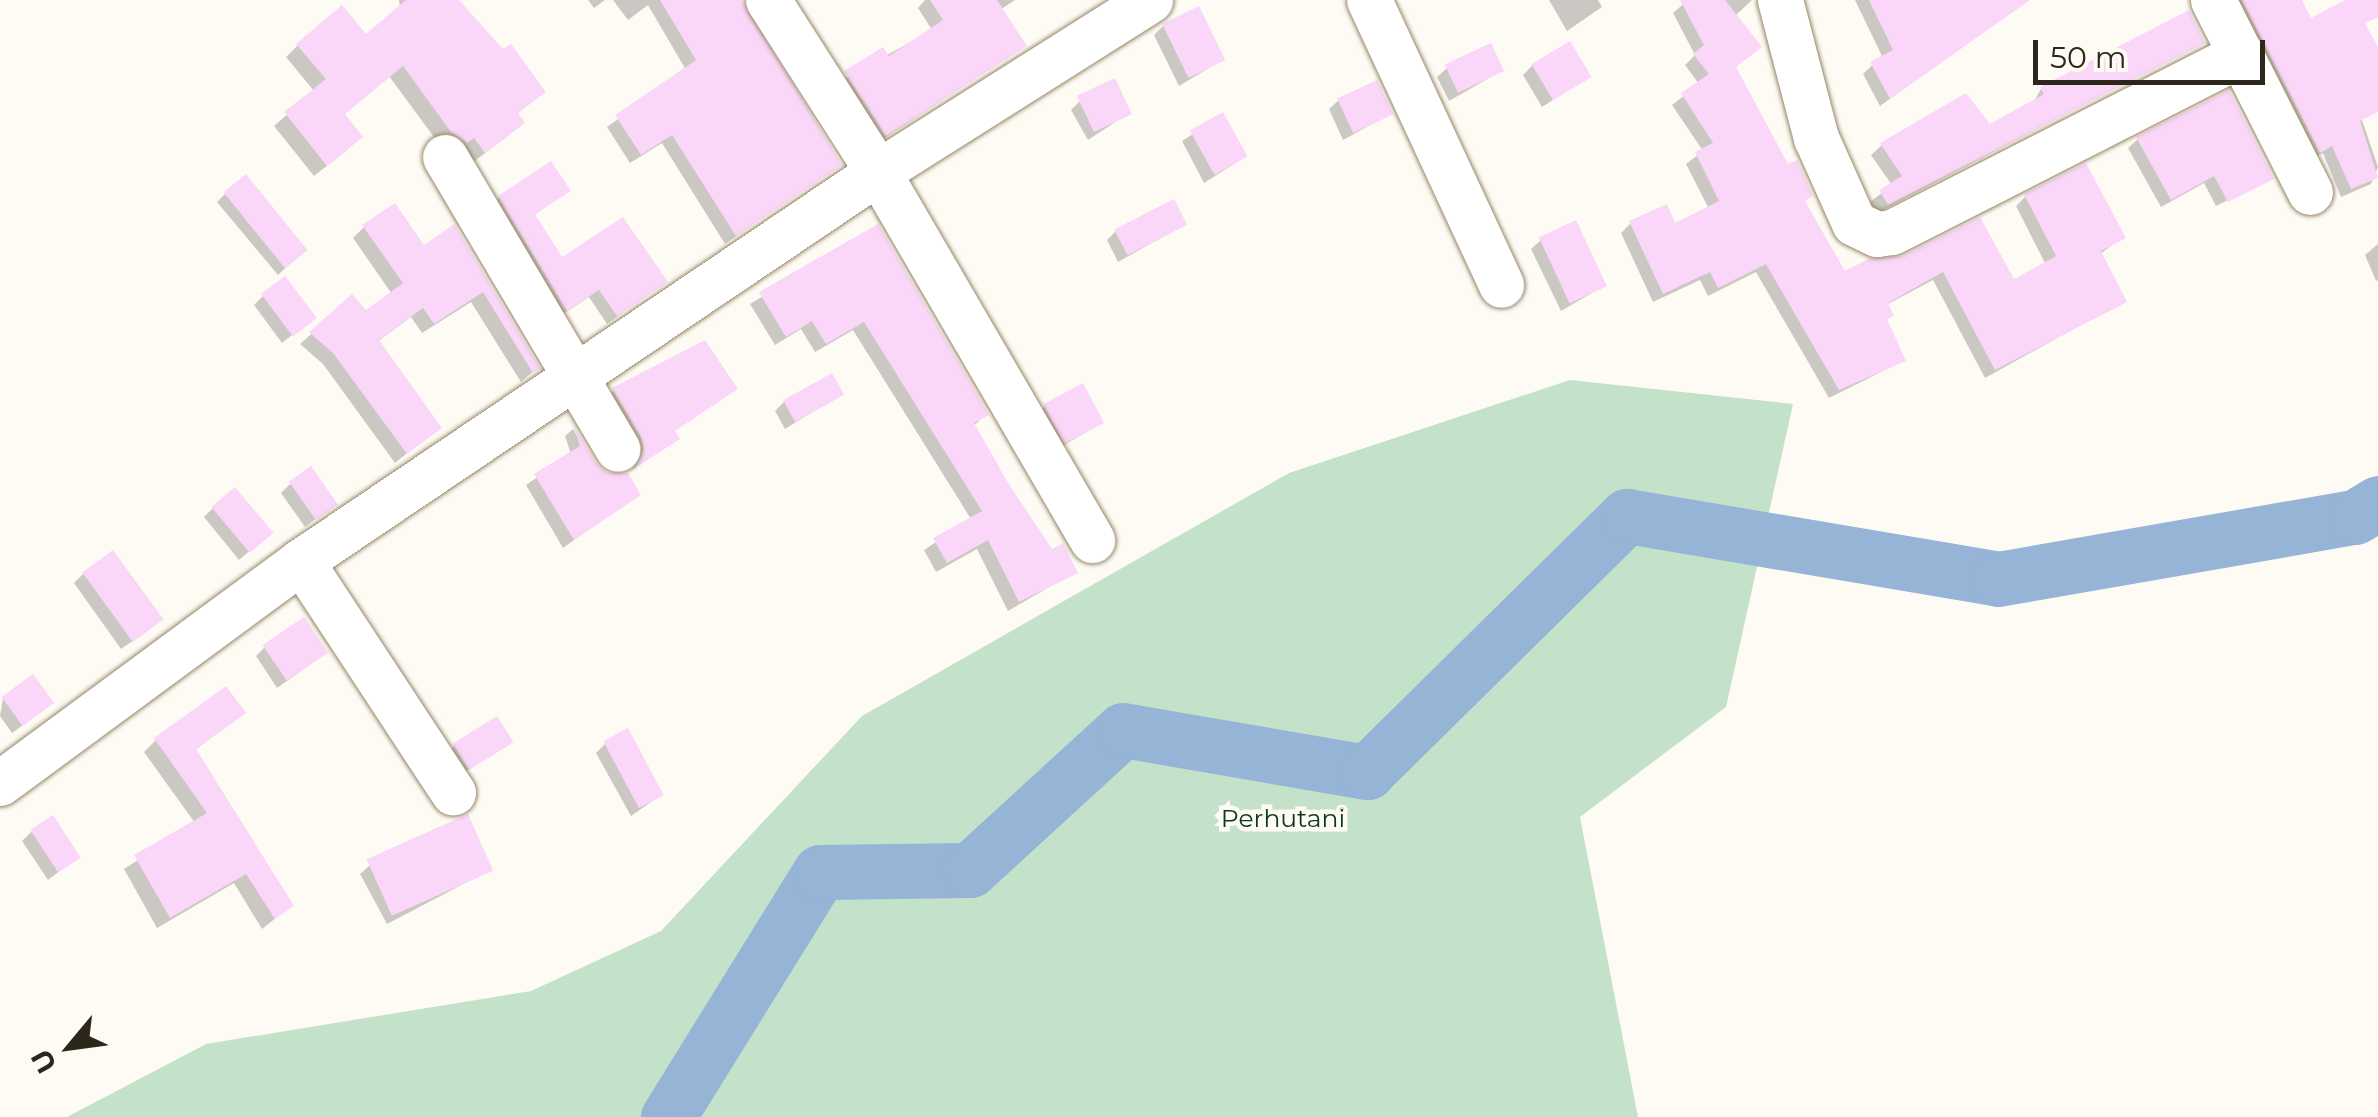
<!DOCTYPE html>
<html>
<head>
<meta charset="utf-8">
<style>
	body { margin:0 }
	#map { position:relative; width:2378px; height:1117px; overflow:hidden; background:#fefbf4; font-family:Montserrat,sans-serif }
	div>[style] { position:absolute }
	.green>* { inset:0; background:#c4e1ca }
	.shadow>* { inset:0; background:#0003 }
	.river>* { height:55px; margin:-27.5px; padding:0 27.5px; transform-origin:27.5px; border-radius:27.5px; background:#95b4d6 }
	.building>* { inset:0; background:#fad6f8; transform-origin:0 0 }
	.roads { filter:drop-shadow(0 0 2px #958566) drop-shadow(0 0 2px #958566) }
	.minor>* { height:45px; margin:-22.5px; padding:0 22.5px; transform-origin:22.5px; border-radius:22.5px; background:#fff }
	span { translate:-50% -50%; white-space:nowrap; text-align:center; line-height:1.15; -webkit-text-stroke:9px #fefbf4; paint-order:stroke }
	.park-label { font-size:25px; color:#0b391c }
	.north { position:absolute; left:20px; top:997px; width:100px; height:100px; -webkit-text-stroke:8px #fefbf4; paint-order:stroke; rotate:241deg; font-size:28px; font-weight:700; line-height:40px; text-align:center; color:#2d261a }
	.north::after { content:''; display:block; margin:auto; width:35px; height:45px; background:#2d261a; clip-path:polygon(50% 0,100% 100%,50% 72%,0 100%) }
	.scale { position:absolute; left:2033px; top:40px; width:232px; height:45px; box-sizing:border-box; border:5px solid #2d261a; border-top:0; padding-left:12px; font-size:30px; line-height:35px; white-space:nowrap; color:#2d261a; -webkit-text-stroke:8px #fefbf4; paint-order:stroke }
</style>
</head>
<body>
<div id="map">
	<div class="green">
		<div style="clip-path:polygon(1570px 380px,1793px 404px,1726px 707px,1580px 817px,1638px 1117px,67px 1117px,206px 1044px,531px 991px,661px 931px,862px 716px,1289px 473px)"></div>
	</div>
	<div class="shadow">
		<div style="clip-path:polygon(399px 0,455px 0,543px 92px,516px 115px,521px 123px,509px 135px,472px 163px,439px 144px,389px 76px,342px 115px,348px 149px,314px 176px,274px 126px,314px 91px,286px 57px,298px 45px,366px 38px,400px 8px)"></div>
		<div style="clip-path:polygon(588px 0,605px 0,594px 8px)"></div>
		<div style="clip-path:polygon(613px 0,742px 0,743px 15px,831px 169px,725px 244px,662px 143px,630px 163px,607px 127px,686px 70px,648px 5px,628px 20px)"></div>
		<div style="clip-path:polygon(925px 0,1015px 0,1000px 10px,1024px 46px,874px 145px,835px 84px,932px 30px,918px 8px)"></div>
		<div style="clip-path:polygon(1549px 0,1598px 0,1602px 7px,1567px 31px)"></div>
		<div style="clip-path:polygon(1688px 0,1752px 0,1735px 16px,1733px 68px,1844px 274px,1871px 261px,2013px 282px,2046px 265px,2016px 206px,2026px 196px,2123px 237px,2100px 254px,2124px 301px,1985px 378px,1933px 280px,1886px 305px,1891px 316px,1885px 321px,1903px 361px,1829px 398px,1756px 272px,1708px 296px,1700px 280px,1653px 302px,1621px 233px,1631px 223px,1674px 226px,1709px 209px,1686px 164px,1703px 151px,1672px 105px,1699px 84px,1685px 65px,1695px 55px,1673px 13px)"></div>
		<div style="clip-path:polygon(1855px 0,2028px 0,1880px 106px,1863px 74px,1882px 56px)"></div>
		<div style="clip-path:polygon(2229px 0,2299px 0,2362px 120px,2378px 167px,2371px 184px,2341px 197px,2323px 153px,2310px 160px)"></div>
		<div style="clip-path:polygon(1164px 25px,1222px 60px,1179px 86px,1154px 35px)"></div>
		<div style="clip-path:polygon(2202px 42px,1877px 213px,1870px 202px,1892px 185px,1871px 155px,1882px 145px,1989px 127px,2033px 103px,2041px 89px)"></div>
		<div style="clip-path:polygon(1533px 65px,1588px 77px,1542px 107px,1523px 75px)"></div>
		<div style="clip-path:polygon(1447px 68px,1501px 71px,1449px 101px,1437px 77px)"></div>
		<div style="clip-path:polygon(1339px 100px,1390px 114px,1343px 140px,1329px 109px)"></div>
		<div style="clip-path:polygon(1080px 101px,1129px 113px,1088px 140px,1071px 110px)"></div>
		<div style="clip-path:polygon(1222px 115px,1245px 157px,1204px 183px,1182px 141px)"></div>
		<div style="clip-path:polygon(2138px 139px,2271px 178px,2216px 206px,2204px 183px,2161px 207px,2128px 148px)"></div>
		<div style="clip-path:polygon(567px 191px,533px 216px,561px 260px,665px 281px,607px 324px,589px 297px,557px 318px,491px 207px,500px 197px)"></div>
		<div style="clip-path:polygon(225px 194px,304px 250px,278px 275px,217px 202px)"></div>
		<div style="clip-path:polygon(1184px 225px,1118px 262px,1107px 240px,1116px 231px)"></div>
		<div style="clip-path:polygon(364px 227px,423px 248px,454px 228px,537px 368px,521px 382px,471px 302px,422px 333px,411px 317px,377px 342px,439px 427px,395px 463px,323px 364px,300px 344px,352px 298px,366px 314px,392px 294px,353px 238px)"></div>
		<div style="clip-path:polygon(877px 227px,986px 415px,973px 426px,1007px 488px,1051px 552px,1075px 572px,1008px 611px,977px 549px,936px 572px,924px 550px,971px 519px,853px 330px,815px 352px,801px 329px,775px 345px,750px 304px)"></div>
		<div style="clip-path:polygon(1541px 240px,1604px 286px,1561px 311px,1531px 249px)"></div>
		<div style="clip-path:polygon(2378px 244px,2378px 280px,2376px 281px,2365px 255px)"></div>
		<div style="clip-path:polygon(263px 296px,314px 318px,282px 343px,254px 305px)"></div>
		<div style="clip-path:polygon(614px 390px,677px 439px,632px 470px,637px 459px,606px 398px)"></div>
		<div style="clip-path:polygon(841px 394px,785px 429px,775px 411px,784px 402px)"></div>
		<div style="clip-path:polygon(1045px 406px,1101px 423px,1056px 450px,1035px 415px)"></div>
		<div style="clip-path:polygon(573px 429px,594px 465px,638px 494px,563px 548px,526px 485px,571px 454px,565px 436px)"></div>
		<div style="clip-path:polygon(290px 484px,335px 504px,305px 527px,281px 493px)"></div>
		<div style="clip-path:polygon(213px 508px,260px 542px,239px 560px,204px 517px)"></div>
		<div style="clip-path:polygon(83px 574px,150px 629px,121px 649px,74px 583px)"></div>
		<div style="clip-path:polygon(265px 647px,315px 661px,277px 688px,256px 656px)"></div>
		<div style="clip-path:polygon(3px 698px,41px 712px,12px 733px,0 716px)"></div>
		<div style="clip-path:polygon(242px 713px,194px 751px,291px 906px,262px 929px,234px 883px,157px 928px,124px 869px,195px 823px,144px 752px,156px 740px)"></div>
		<div style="clip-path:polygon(510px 741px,459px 776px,445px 755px,454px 746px)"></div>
		<div style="clip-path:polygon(605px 744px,661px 795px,631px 816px,596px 753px)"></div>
		<div style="clip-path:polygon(31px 832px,78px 857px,48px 880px,22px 841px)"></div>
		<div style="clip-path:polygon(370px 865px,490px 870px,387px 924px,360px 874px)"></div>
	</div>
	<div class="river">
		<div style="left:668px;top:1117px;width:288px;rotate:-58.2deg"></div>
		<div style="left:820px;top:872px;width:150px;rotate:-0.8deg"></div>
		<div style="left:970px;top:870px;width:207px;rotate:-42.5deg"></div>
		<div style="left:1123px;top:730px;width:248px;rotate:9.8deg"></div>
		<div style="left:1367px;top:772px;width:365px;rotate:-44.6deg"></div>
		<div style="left:1627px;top:516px;width:376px;rotate:9.6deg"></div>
		<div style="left:1998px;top:579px;width:362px;rotate:-9.9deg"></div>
		<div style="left:2355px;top:517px;width:27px;rotate:-31deg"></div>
	</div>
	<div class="building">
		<div style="clip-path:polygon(406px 0,459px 0,503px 49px,511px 44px,546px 92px,518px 113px,525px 123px,485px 153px,474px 138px,467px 143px,451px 132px,403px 66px,345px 114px,363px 137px,327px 166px,284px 112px,326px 79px,296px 44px,342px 5px,366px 34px)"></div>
		<div style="clip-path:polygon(660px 0,742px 0,842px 165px,736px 236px,672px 135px,641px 155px,615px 115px,696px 60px)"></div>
		<div style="clip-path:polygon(930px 0,997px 0,1027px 46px,886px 136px,844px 71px,883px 47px,889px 56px,943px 20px)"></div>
		<div style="clip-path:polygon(1680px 0,1725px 0,1762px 47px,1736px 67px,1788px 164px,1797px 160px,1813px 196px,1805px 201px,1845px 271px,1870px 258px,1903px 256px,1980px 217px,2014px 279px,2056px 256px,2024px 194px,2086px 163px,2126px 238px,2101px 251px,2127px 302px,1995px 370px,1943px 272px,1888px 303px,1894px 316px,1887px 319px,1906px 361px,1839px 390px,1766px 264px,1718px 288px,1710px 272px,1663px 294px,1629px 221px,1667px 204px,1675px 223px,1719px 201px,1695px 152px,1713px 143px,1681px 93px,1709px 74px,1693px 54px,1704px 45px)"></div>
		<div style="clip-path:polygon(1869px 0,2030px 0,1890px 99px,1870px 62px,1893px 50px)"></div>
		<div style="clip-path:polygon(2242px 0,2302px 0,2311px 18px,2345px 0,2378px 0,2378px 17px,2365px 23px,2378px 47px,2378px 112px,2360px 121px,2378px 178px,2351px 189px,2332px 146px,2320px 153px)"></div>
		<div style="left:1199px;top:6px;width:60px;height:41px;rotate:64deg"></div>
		<div style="clip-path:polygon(2189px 10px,2205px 43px,1888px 205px,1879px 190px,1902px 176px,1880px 143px,1966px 93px,1990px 124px,2044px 94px,2040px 87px)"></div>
		<div style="left:1570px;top:41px;width:42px;height:45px;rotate:59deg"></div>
		<div style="left:1491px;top:43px;width:31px;height:51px;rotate:65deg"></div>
		<div style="left:1115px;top:78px;width:40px;height:42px;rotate:65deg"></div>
		<div style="left:1377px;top:80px;width:38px;height:44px;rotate:65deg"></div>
		<div style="clip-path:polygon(2229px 90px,2274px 179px,2228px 202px,2214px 176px,2171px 200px,2136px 137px)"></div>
		<div style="left:1223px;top:112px;width:51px;height:38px;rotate:61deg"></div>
		<div style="clip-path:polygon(551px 161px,571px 191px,535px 214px,562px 257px,623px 217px,668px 282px,617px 316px,599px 290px,567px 311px,498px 196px)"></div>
		<div style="left:246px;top:174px;width:98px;height:29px;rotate:51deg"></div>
		<div style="left:1174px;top:199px;width:29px;height:67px;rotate:63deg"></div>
		<div style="clip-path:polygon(395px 203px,424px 245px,454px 224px,540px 368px,533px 373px,483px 292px,434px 324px,423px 308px,379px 340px,442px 428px,407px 454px,333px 353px,309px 332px,352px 294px,366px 310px,403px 283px,362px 225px)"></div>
		<div style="left:1576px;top:220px;width:73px;height:41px;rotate:65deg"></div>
		<div style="clip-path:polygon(878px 224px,989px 415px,974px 423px,1010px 486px,1052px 549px,1063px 543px,1078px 573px,1019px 602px,988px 540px,947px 563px,933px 538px,982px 511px,864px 322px,826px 344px,812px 321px,786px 337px,759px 292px)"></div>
		<div style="left:285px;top:276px;width:53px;height:30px;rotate:53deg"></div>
		<div style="clip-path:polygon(705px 340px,738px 389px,675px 431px,680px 439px,635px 468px,644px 450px,641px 437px,612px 388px)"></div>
		<div style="left:832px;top:373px;width:25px;height:56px;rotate:61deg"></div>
		<div style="left:1083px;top:383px;width:45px;height:45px;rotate:62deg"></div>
		<div style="clip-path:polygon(573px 425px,596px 463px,606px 472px,628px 473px,641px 495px,574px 540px,534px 474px,580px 446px)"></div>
		<div style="left:311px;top:466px;width:47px;height:27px;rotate:55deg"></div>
		<div style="left:235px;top:487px;width:60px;height:31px;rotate:50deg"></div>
		<div style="left:113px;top:550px;width:86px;height:38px;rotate:54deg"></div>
		<div style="left:304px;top:617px;width:43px;height:50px;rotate:56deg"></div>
		<div style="left:33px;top:674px;width:36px;height:39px;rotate:54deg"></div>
		<div style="clip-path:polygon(226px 686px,246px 713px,196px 749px,294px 906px,275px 919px,246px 874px,170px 918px,134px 855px,207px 813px,154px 738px)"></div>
		<div style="left:497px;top:716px;width:31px;height:52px;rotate:58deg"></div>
		<div style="left:628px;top:728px;width:76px;height:28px;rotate:62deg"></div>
		<div style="left:468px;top:814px;width:62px;height:111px;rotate:66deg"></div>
		<div style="left:53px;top:815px;width:51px;height:27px;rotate:57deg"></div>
	</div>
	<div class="roads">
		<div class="minor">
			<div style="left:768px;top:0;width:204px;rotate:57.4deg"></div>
			<div style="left:878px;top:172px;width:426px;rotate:59.8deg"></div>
			<div style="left:1369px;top:0;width:314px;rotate:65.1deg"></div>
			<div style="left:1780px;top:0;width:143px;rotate:75.4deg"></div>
			<div style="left:1816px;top:138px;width:93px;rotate:65.9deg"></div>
			<div style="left:1854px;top:223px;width:25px;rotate:26deg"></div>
			<div style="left:1877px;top:234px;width:15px;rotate:-8deg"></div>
			<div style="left:1892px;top:232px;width:392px;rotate:-27deg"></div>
			<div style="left:2213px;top:0;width:215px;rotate:63.2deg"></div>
			<div style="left:445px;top:157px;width:339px;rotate:59.4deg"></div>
			<div style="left:301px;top:561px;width:277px;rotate:56.7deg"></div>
			<div style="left:0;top:783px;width:374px;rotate:-36.4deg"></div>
			<div style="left:301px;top:561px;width:696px;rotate:-33.99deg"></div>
			<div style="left:878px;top:172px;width:322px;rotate:-32.3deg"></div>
		</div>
	</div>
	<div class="park-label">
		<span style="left:1283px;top:818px">Perhutani</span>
	</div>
	<div class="north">U</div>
	<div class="scale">50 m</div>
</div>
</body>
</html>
